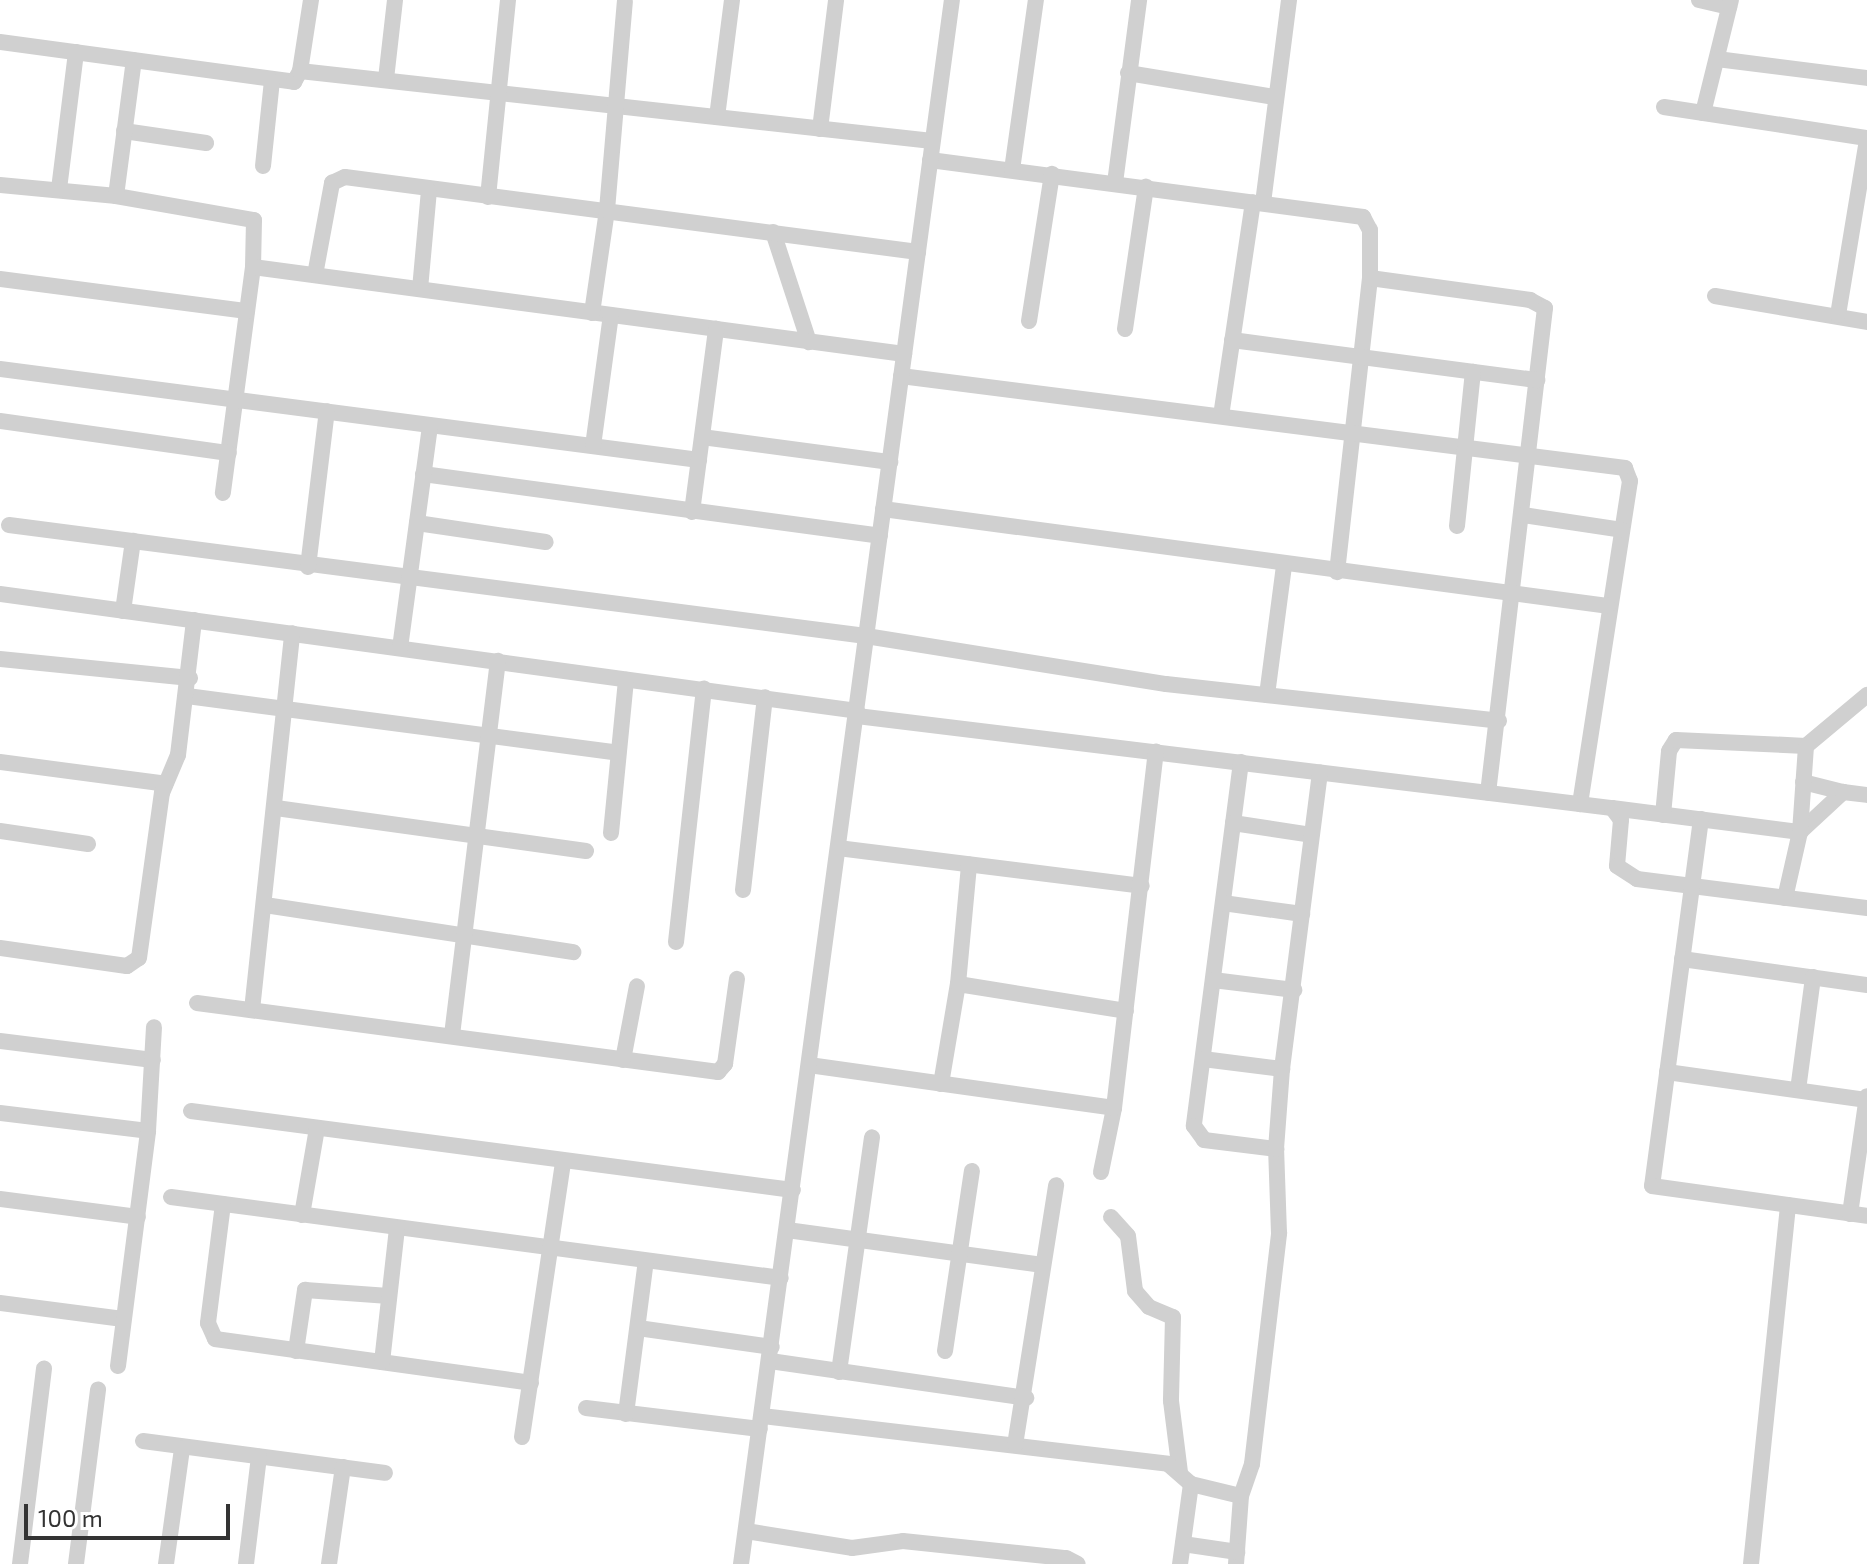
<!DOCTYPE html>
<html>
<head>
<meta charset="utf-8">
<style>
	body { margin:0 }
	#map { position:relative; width:1867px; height:1564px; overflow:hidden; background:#fff; font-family:"Exo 2",sans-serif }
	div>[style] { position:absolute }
	.minor>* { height:16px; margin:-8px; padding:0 8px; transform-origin:8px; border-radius:8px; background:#d0d0d0 }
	span { translate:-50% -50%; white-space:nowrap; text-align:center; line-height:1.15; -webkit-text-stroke:8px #fff; paint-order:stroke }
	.scale { position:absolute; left:24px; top:1504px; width:206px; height:36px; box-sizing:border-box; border:4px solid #333; border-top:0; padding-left:10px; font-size:24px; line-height:28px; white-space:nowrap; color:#333; -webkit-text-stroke:6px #fff; paint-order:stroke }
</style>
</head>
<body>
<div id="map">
	<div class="minor">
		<div style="left:1699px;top:0;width:31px;rotate:13deg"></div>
		<div style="left:0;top:42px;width:297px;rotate:7.7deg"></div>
		<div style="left:294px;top:82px;width:13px;rotate:-61deg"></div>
		<div style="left:300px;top:71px;width:72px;rotate:-81.2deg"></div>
		<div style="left:1717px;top:59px;width:151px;rotate:7.2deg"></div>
		<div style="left:300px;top:71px;width:636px;rotate:6.32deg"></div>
		<div style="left:1128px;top:73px;width:149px;rotate:9.3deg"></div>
		<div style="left:386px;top:79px;width:80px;rotate:-83.5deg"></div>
		<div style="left:1664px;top:107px;width:205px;rotate:8.7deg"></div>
		<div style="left:1703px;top:113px;width:116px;rotate:-76.1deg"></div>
		<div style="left:717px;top:117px;width:118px;rotate:-82.7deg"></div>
		<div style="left:820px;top:129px;width:130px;rotate:-82.9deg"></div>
		<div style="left:124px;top:131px;width:83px;rotate:8.3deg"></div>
		<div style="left:930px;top:160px;width:437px;rotate:7.5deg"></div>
		<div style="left:1363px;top:217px;width:15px;rotate:62deg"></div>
		<div style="left:1370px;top:230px;width:48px;rotate:90deg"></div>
		<div style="left:1370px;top:278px;width:296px;rotate:96.4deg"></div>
		<div style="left:263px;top:166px;width:85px;rotate:-84deg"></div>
		<div style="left:1012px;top:170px;width:172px;rotate:-82deg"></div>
		<div style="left:1115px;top:183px;width:185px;rotate:-82.5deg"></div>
		<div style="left:0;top:185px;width:117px;rotate:5.4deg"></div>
		<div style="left:116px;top:196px;width:140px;rotate:9.9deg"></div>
		<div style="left:254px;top:220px;width:47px;rotate:91.2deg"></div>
		<div style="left:253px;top:267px;width:228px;rotate:97.6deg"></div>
		<div style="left:59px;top:189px;width:138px;rotate:-82.9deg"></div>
		<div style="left:116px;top:196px;width:137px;rotate:-82.5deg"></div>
		<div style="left:488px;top:197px;width:198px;rotate:-84.2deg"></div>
		<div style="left:1263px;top:203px;width:205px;rotate:-82.7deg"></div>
		<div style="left:773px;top:232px;width:116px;rotate:71.9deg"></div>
		<div style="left:253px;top:267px;width:657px;rotate:7.61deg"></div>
		<div style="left:315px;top:275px;width:94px;rotate:-79.5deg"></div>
		<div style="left:332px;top:183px;width:14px;rotate:-25deg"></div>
		<div style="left:345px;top:177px;width:578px;rotate:7.46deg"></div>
		<div style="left:1370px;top:278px;width:162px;rotate:7.8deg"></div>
		<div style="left:1530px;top:300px;width:17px;rotate:28deg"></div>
		<div style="left:1545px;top:308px;width:488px;rotate:96.7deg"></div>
		<div style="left:0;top:279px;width:249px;rotate:7.4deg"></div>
		<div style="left:420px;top:289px;width:98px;rotate:-84.8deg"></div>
		<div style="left:1715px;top:296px;width:154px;rotate:9.7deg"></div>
		<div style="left:592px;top:313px;width:104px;rotate:-81.7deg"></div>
		<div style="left:607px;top:210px;width:209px;rotate:-85.1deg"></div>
		<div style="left:1838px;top:315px;width:177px;rotate:-80.6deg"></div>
		<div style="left:1029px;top:321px;width:149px;rotate:-81.1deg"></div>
		<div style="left:1125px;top:329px;width:144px;rotate:-81.6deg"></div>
		<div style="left:1232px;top:340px;width:308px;rotate:7.5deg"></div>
		<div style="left:0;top:369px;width:705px;rotate:7.42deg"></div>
		<div style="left:901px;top:376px;width:730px;rotate:7.24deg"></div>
		<div style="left:1625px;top:468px;width:14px;rotate:69deg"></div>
		<div style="left:1630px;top:481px;width:327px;rotate:98.8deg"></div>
		<div style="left:1221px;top:416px;width:216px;rotate:-81.5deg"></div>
		<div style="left:0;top:421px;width:231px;rotate:8deg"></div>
		<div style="left:702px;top:437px;width:190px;rotate:7.6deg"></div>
		<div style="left:593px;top:446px;width:132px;rotate:-82.2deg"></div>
		<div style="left:423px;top:474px;width:461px;rotate:7.7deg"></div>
		<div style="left:883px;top:509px;width:731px;rotate:7.62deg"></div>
		<div style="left:692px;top:512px;width:185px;rotate:-82.5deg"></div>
		<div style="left:1523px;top:515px;width:100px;rotate:8.6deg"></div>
		<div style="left:417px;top:523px;width:130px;rotate:8.4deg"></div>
		<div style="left:9px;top:525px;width:864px;rotate:7.38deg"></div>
		<div style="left:866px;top:636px;width:304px;rotate:9.1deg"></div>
		<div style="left:1166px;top:684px;width:335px;rotate:6.3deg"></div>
		<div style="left:1457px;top:526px;width:155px;rotate:-84.1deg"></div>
		<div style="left:308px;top:567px;width:157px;rotate:-83.1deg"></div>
		<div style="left:0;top:594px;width:865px;rotate:7.77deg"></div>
		<div style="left:123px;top:611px;width:71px;rotate:-81.9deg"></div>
		<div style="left:400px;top:648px;width:223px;rotate:-82.3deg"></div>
		<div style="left:0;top:659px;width:191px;rotate:5.7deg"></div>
		<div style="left:1267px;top:695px;width:130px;rotate:-82.5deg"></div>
		<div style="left:187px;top:696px;width:435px;rotate:7.5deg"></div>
		<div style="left:857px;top:716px;width:761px;rotate:6.95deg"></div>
		<div style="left:1612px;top:808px;width:15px;rotate:53deg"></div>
		<div style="left:1621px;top:820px;width:46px;rotate:95deg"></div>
		<div style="left:1617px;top:866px;width:24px;rotate:33deg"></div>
		<div style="left:1637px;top:879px;width:232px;rotate:7.2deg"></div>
		<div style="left:0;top:762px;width:167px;rotate:7.5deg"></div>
		<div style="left:1241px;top:762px;width:367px;rotate:97.4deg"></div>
		<div style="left:1194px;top:1126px;width:17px;rotate:54deg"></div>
		<div style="left:1204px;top:1140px;width:73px;rotate:7.1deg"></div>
		<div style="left:1803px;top:782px;width:41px;rotate:14deg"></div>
		<div style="left:276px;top:808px;width:313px;rotate:7.9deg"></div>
		<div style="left:1612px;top:808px;width:190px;rotate:7.3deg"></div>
		<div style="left:1800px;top:832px;width:59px;rotate:-42.9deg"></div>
		<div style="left:1843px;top:792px;width:24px;rotate:7deg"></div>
		<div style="left:1663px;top:815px;width:64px;rotate:-84.6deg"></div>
		<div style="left:1669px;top:751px;width:13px;rotate:-58deg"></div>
		<div style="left:1676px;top:740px;width:130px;rotate:2.6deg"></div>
		<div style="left:1806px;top:746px;width:80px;rotate:-39.9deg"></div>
		<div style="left:1701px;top:819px;width:370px;rotate:97.6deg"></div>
		<div style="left:1652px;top:1186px;width:217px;rotate:7.9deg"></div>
		<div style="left:1233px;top:823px;width:79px;rotate:8.7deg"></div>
		<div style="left:0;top:831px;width:89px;rotate:8.4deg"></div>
		<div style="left:611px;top:833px;width:154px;rotate:-84.4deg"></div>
		<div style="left:838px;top:848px;width:306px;rotate:7.1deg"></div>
		<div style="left:743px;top:890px;width:194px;rotate:-83.5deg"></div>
		<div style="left:1785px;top:898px;width:68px;rotate:-77.2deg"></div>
		<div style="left:1800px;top:832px;width:86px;rotate:-86deg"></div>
		<div style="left:1223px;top:903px;width:80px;rotate:7.9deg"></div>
		<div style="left:265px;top:905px;width:312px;rotate:8.7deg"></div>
		<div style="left:676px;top:942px;width:255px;rotate:-83.7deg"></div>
		<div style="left:0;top:948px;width:128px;rotate:8.1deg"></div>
		<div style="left:127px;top:966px;width:14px;rotate:-34deg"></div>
		<div style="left:139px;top:958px;width:167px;rotate:-82.1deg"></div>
		<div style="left:162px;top:793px;width:41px;rotate:-67.2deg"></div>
		<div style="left:178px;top:755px;width:136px;rotate:-83.2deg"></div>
		<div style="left:1682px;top:959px;width:187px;rotate:8deg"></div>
		<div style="left:1213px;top:980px;width:82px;rotate:7deg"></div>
		<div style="left:958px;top:984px;width:170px;rotate:9.1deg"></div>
		<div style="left:197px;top:1003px;width:526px;rotate:7.54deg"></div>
		<div style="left:718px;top:1072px;width:11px;rotate:-49deg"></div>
		<div style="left:725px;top:1064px;width:86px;rotate:-82deg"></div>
		<div style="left:252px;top:1010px;width:379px;rotate:-83.9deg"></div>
		<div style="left:452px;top:1035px;width:377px;rotate:-83deg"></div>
		<div style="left:0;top:1041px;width:154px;rotate:7.1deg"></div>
		<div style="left:1203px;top:1059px;width:80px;rotate:7.2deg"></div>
		<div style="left:623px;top:1060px;width:75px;rotate:-79.3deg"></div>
		<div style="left:809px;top:1065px;width:308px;rotate:8deg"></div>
		<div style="left:1667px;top:1072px;width:202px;rotate:8deg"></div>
		<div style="left:941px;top:1084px;width:101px;rotate:-80.4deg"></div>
		<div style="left:958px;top:984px;width:120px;rotate:-84.7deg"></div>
		<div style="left:1798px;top:1090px;width:114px;rotate:-82.4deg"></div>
		<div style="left:191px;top:1111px;width:607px;rotate:7.48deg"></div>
		<div style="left:0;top:1113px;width:149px;rotate:6.9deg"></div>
		<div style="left:1101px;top:1172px;width:65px;rotate:-78.5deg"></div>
		<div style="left:1114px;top:1108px;width:359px;rotate:-83.3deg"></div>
		<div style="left:171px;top:1197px;width:615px;rotate:7.56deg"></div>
		<div style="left:0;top:1199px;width:139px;rotate:7.4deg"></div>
		<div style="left:223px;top:1204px;width:120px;rotate:97.2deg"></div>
		<div style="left:208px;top:1323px;width:17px;rotate:66deg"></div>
		<div style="left:215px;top:1339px;width:319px;rotate:7.9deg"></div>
		<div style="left:1850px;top:1214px;width:119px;rotate:-81.8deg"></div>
		<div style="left:302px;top:1215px;width:88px;rotate:-80.2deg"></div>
		<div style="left:1111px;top:1217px;width:25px;rotate:48deg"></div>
		<div style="left:1128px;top:1236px;width:55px;rotate:82.7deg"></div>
		<div style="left:1135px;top:1291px;width:21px;rotate:49deg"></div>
		<div style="left:1149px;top:1307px;width:26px;rotate:23deg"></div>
		<div style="left:1173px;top:1317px;width:84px;rotate:91.4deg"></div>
		<div style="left:1171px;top:1401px;width:72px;rotate:82.8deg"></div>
		<div style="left:787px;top:1230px;width:258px;rotate:7.8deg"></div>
		<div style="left:0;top:1303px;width:124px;rotate:7.4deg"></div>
		<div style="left:638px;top:1328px;width:135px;rotate:8.1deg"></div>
		<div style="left:296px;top:1351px;width:62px;rotate:-81.6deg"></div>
		<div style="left:305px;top:1290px;width:84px;rotate:4.1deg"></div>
		<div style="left:945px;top:1351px;width:182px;rotate:-81.5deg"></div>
		<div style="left:770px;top:1361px;width:259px;rotate:8.2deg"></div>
		<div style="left:382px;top:1362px;width:134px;rotate:-83.6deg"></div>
		<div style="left:118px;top:1366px;width:237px;rotate:-82.7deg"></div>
		<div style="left:148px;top:1131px;width:104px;rotate:-86.7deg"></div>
		<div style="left:839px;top:1372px;width:237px;rotate:-82deg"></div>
		<div style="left:586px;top:1408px;width:175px;rotate:6.9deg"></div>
		<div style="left:626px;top:1414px;width:154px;rotate:-82.6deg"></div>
		<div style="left:762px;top:1416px;width:409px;rotate:6.7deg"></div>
		<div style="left:1168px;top:1464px;width:30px;rotate:41deg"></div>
		<div style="left:1191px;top:1484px;width:81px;rotate:97.8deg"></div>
		<div style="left:522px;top:1437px;width:278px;rotate:-81.5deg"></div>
		<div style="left:143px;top:1441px;width:244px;rotate:7.5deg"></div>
		<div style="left:1015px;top:1445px;width:263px;rotate:-81deg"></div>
		<div style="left:1191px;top:1484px;width:51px;rotate:13.5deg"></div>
		<div style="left:1241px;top:1496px;width:68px;rotate:94.2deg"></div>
		<div style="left:1241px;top:1496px;width:34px;rotate:-71deg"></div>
		<div style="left:1252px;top:1464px;width:233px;rotate:-83.3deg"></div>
		<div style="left:1279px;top:1233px;width:84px;rotate:-92deg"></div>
		<div style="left:1276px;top:1149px;width:80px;rotate:-85.7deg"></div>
		<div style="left:1282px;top:1069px;width:299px;rotate:-82.7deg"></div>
		<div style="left:746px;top:1531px;width:107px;rotate:9.1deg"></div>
		<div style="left:852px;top:1548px;width:51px;rotate:-7.8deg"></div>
		<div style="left:903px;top:1541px;width:164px;rotate:6deg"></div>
		<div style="left:1066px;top:1558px;width:13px;rotate:27deg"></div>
		<div style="left:1183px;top:1544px;width:55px;rotate:8.4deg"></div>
		<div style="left:20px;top:1564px;width:197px;rotate:-83deg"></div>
		<div style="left:76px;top:1564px;width:176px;rotate:-82.8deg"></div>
		<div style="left:166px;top:1564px;width:117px;rotate:-82.1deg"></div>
		<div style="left:246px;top:1564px;width:108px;rotate:-83.1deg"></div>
		<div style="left:329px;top:1564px;width:98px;rotate:-81.8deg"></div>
		<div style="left:741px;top:1564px;width:1578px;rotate:-82.32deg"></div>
		<div style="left:1751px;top:1564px;width:361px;rotate:-84.1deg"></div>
	</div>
	<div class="scale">100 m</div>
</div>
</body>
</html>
